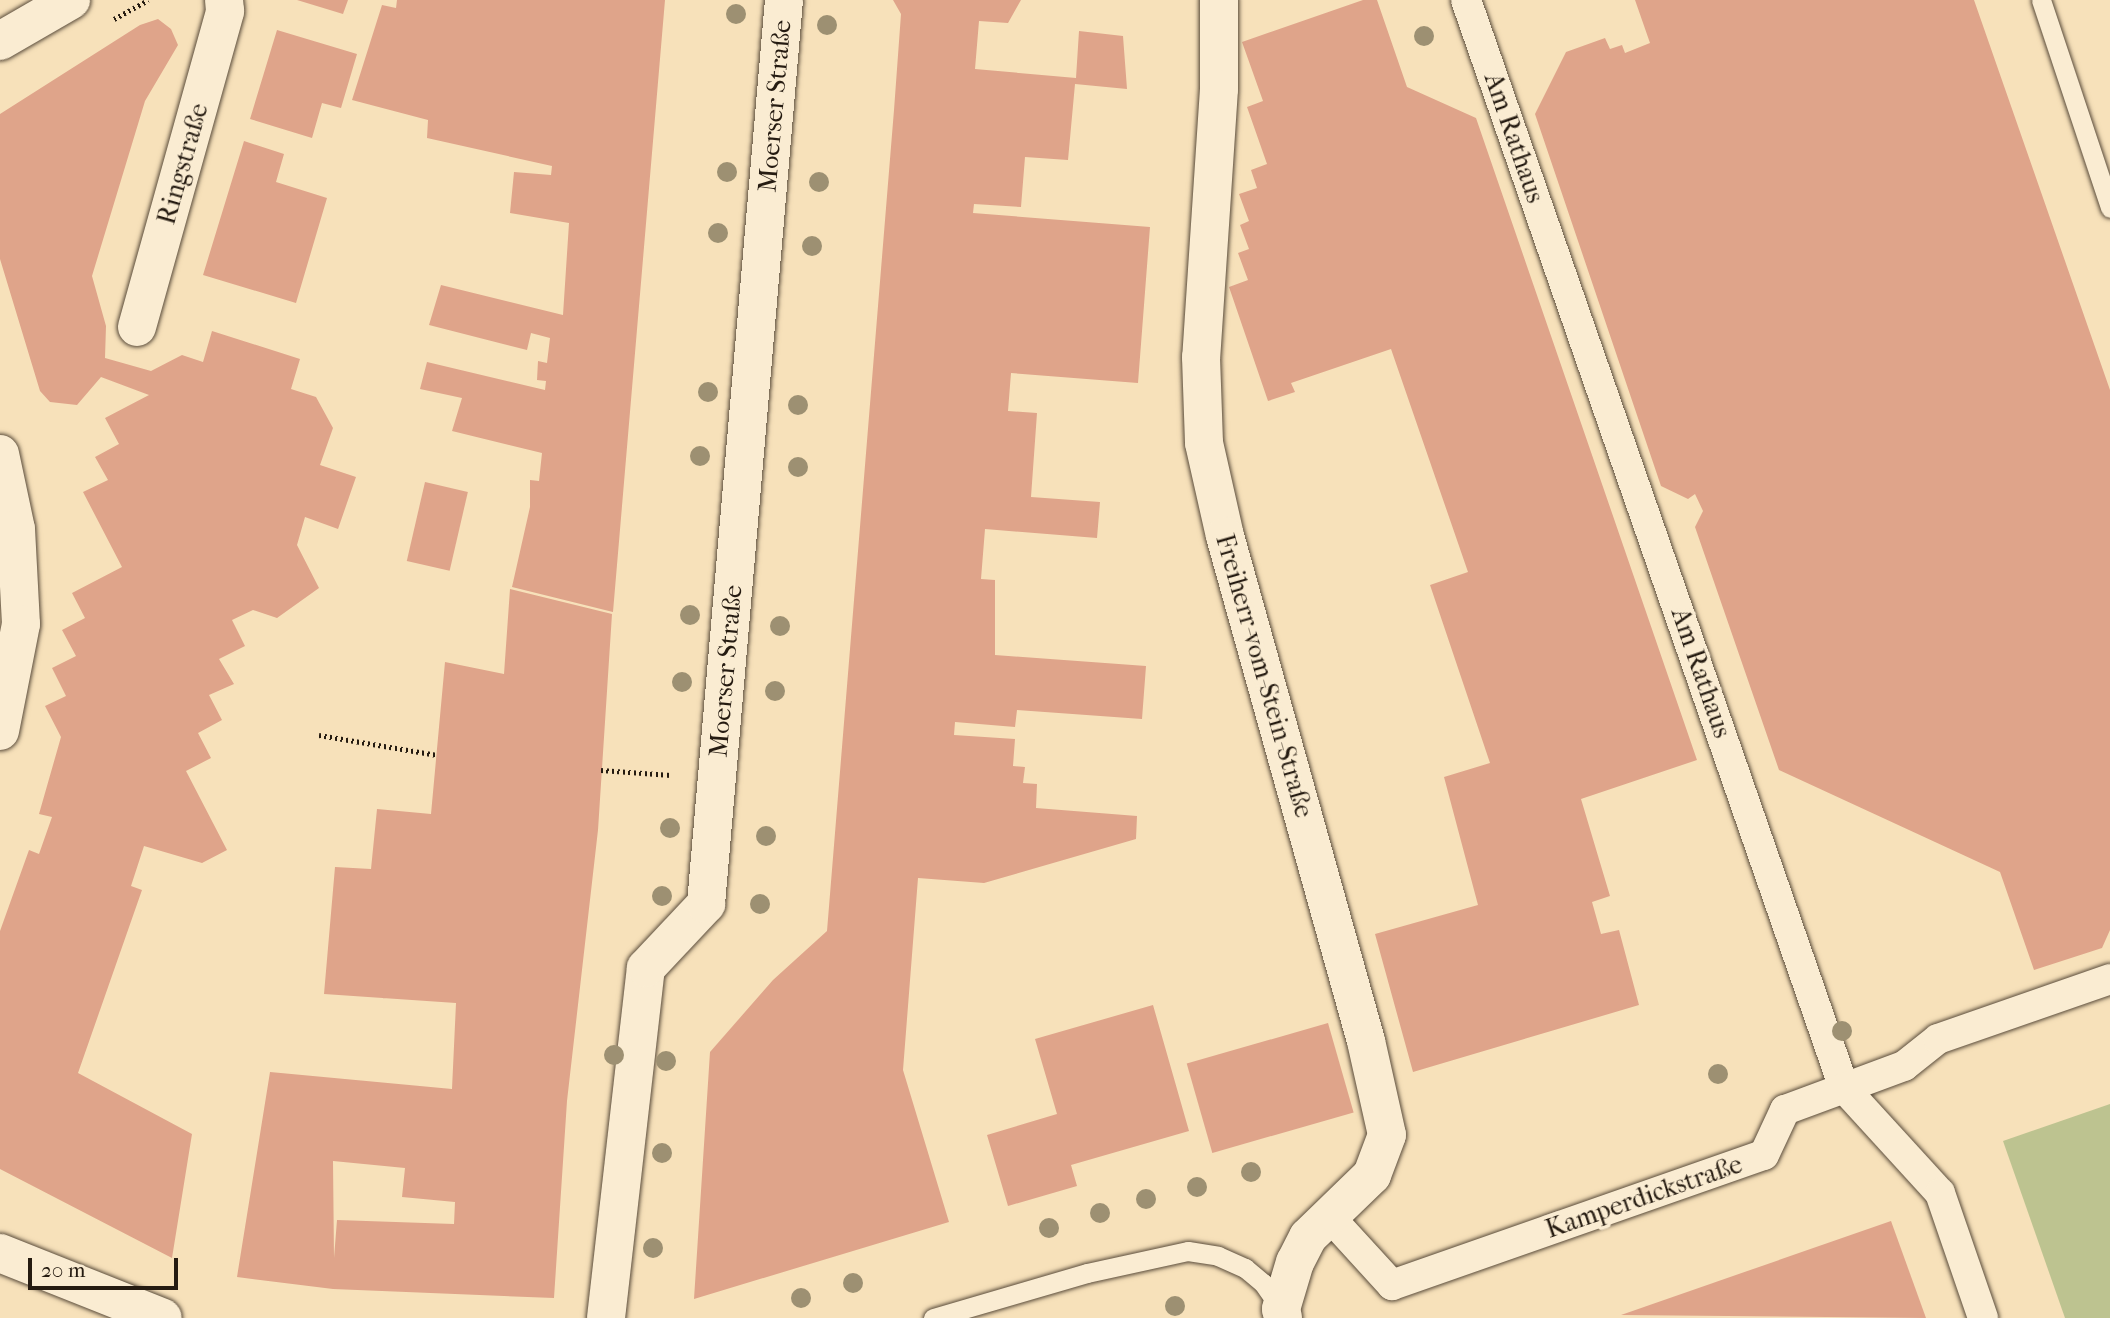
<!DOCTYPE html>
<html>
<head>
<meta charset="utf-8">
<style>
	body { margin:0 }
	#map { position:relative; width:2110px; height:1318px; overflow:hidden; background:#f7e1ba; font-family:"IM FELL French Canon",serif }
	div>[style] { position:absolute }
	.green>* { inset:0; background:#bdc390 }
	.building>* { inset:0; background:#dfa48a; transform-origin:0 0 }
	.path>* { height:4.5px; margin-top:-2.25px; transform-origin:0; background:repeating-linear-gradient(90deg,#251b11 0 2px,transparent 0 5.5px) }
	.roads { filter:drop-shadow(0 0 2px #5a4c3b) drop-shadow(0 0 2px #5a4c3b) }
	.service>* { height:19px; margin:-9.5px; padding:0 9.5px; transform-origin:9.5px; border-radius:9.5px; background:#faecd2 }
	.pedestrian>* { height:30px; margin:-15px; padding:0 15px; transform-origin:15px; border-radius:15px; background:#faecd2 }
	.minor>* { height:38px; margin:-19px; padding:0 19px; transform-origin:19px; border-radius:19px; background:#faecd2 }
	.tertiary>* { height:38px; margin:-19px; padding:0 19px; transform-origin:19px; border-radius:19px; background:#faecd2 }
	.secondary>* { height:38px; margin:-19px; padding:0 19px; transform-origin:19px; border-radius:19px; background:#faecd2 }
	.trees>* { width:20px; height:20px; margin:-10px; border-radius:50%; background:#9d9072 }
	span { translate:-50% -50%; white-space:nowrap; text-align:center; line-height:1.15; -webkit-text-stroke:7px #faecd2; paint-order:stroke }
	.street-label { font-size:26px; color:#251b11 }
	.scale { position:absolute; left:28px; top:1258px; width:150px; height:32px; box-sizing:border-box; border:4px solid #251b11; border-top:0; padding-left:9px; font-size:21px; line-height:24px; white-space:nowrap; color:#251b11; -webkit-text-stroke:5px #faecd2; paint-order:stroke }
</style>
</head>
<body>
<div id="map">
	<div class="green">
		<div style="clip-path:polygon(2110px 1104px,2110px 1318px,2065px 1318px,2003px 1141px)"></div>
	</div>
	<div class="building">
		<div style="clip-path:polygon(297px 0,348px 0,343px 14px)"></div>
		<div style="clip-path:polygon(397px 0,665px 0,613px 612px,512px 587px,530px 507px,530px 480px,539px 481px,542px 453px,452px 431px,462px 398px,420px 389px,427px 362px,545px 390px,546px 381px,537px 380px,538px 361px,547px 363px,550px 338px,531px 333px,527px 350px,429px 325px,441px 285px,563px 315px,569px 223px,510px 213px,514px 172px,551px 175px,552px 166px,427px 138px,428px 120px,352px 100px,382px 5px,396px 8px)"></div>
		<div style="clip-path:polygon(893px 0,1021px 0,1008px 23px,979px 21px,975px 69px,1076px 78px,1079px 31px,1123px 36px,1127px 89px,1075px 84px,1068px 160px,1025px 157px,1021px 207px,974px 204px,973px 213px,1150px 227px,1138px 383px,1011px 373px,1008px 411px,1037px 413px,1031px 497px,1100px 502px,1097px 538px,985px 529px,981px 579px,995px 580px,995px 655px,1146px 666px,1142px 719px,1017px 710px,1015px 727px,955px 722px,954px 735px,1015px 739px,1013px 766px,1025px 767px,1023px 783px,1037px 784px,1036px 808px,1137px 816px,1136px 839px,984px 883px,918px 878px,903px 1070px,949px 1222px,694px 1299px,710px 1052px,773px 980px,827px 931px,894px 110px,901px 14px)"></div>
		<div style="clip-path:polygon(1363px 0,1377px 0,1407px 87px,1476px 118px,1697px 760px,1581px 799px,1610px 896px,1592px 902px,1601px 934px,1619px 930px,1639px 1005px,1413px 1072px,1375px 934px,1478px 905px,1444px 777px,1490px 763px,1430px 585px,1468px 572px,1391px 349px,1291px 383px,1295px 392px,1268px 401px,1229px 287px,1248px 280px,1238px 253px,1249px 249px,1240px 225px,1249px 221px,1239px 194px,1257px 188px,1251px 170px,1267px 164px,1247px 107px,1263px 101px,1242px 42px)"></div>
		<div style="clip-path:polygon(1635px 0,1974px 0,2110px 390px,2110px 930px,2102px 948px,2034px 970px,2000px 872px,1779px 770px,1695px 527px,1703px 511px,1695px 494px,1688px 499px,1661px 486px,1535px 114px,1566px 52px,1605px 38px,1610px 49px,1622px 45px,1625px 53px,1650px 43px)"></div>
		<div style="clip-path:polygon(158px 19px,171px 29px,178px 45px,145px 101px,92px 276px,106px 326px,105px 358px,151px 371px,182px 355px,203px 362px,212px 331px,300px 359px,291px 389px,316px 397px,333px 428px,320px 465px,356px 477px,338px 529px,305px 517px,297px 545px,319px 588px,277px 618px,253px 610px,232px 620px,245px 646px,219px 659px,234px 684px,209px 695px,222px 720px,198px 733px,211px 758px,186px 771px,227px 850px,202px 863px,144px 846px,131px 886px,142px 890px,78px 1073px,192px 1134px,172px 1258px,0 1169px,0 931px,29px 850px,39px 854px,52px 817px,39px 814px,61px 737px,45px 706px,66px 696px,52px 668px,76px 656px,62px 630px,85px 618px,72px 593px,122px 567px,83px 492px,108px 480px,95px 457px,119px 444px,105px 418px,149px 395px,101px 377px,77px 405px,50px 402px,40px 391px,0 259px,0 114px,140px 25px)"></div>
		<div style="clip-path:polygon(277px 30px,357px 54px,341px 108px,322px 103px,312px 138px,250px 119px)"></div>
		<div style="clip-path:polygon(244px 141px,284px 154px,276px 182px,327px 198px,296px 303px,203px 275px)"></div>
		<div style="left:425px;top:482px;width:44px;height:81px;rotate:13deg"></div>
		<div style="clip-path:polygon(evenodd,510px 589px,612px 614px,598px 830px,567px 1101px,554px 1298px,333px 1289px,237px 1277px,270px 1072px,452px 1089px,456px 1003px,324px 994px,335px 867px,371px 869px,377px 809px,431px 814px,445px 662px,504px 674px,510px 589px,333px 1161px,405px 1168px,402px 1197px,455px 1202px,454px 1224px,337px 1220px,334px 1258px,333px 1161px)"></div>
		<div style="clip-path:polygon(1153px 1005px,1189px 1131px,1071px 1165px,1077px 1186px,1008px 1206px,987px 1135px,1057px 1114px,1035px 1039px)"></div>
		<div style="left:1328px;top:1023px;width:93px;height:147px;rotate:74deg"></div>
		<div style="clip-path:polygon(1891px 1221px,1926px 1318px,1621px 1315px)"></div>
	</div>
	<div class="path">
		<div style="left:114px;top:19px;width:39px;rotate:-29deg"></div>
		<div style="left:319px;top:735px;width:120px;rotate:9.6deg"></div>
		<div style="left:601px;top:770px;width:70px;rotate:4.1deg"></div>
	</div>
	<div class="roads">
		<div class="service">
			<div style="left:2041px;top:0;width:219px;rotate:71.6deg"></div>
			<div style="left:933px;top:1318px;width:160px;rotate:-16.3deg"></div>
			<div style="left:1087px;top:1273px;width:103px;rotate:-12.3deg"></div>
			<div style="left:1188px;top:1251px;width:30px;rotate:9deg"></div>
			<div style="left:1218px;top:1256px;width:30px;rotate:24deg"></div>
			<div style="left:1245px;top:1268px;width:23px;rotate:40deg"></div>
			<div style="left:1263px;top:1283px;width:32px;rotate:55deg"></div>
		</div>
		<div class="pedestrian">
			<div style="left:1466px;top:0;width:1152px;rotate:70.84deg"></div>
			<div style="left:1844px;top:1088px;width:142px;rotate:47.6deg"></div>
			<div style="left:1940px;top:1193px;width:132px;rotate:71deg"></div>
			<div style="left:1328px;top:1215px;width:95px;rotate:47.6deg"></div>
			<div style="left:1392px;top:1285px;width:394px;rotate:-19.3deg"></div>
			<div style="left:1764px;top:1155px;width:50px;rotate:-65deg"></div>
			<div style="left:1785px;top:1110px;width:127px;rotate:-20.3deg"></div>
			<div style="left:1904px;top:1066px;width:43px;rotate:-38.5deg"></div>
			<div style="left:1938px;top:1039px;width:182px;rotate:-19.2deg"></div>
		</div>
		<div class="minor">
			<div style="left:1219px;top:0;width:89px;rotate:90deg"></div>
			<div style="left:1219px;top:89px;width:269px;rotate:93.8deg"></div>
			<div style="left:1201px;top:357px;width:86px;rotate:88deg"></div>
			<div style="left:1204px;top:443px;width:95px;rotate:77.3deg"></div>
			<div style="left:1225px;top:536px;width:524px;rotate:74.4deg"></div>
			<div style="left:1366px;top:1041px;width:96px;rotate:77.4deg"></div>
			<div style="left:1387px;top:1135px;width:43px;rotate:110.6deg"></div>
			<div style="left:1372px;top:1175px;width:89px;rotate:135.9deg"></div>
			<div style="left:1308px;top:1237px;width:28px;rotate:117deg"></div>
			<div style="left:1295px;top:1262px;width:49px;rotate:106.6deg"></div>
			<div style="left:1281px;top:1309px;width:9px;rotate:77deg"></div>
			<div style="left:137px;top:327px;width:328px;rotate:-74.4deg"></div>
			<div style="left:225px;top:11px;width:11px;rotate:-95deg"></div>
			<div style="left:0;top:1253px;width:175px;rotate:21.7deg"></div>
			<div style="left:606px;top:1318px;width:352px;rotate:-83.5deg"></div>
			<div style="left:646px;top:968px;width:88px;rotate:-46.8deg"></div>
			<div style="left:706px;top:904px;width:907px;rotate:-85.07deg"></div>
		</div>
		<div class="tertiary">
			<div style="left:0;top:454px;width:77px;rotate:78deg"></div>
			<div style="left:16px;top:529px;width:95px;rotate:87deg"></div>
			<div style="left:21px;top:624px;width:109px;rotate:101.1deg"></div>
		</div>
		<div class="secondary">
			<div style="left:0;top:41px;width:82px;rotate:-30deg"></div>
		</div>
	</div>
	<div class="trees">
		<div style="left:736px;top:14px"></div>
		<div style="left:827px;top:25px"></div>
		<div style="left:1424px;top:36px"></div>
		<div style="left:727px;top:172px"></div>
		<div style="left:819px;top:182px"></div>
		<div style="left:718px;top:233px"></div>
		<div style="left:812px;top:246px"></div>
		<div style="left:708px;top:392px"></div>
		<div style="left:798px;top:405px"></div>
		<div style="left:700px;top:456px"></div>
		<div style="left:798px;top:467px"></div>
		<div style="left:690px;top:615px"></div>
		<div style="left:780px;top:626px"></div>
		<div style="left:682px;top:682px"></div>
		<div style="left:775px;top:691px"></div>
		<div style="left:670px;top:828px"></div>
		<div style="left:766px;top:836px"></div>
		<div style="left:662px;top:896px"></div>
		<div style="left:760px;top:904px"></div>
		<div style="left:1842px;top:1031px"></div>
		<div style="left:614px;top:1055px"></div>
		<div style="left:666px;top:1061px"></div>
		<div style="left:1718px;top:1074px"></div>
		<div style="left:662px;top:1153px"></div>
		<div style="left:1251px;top:1172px"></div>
		<div style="left:1197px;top:1187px"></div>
		<div style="left:1146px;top:1199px"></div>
		<div style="left:1100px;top:1213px"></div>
		<div style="left:1049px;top:1228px"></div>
		<div style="left:653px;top:1248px"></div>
		<div style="left:853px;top:1283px"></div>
		<div style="left:801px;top:1298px"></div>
		<div style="left:1175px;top:1306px"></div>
	</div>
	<div class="street-label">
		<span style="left:775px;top:106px;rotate:-85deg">Moerser Straße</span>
		<span style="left:1514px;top:138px;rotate:71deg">Am Rathaus</span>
		<span style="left:183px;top:164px;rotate:-74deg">Ringstraße</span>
		<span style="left:726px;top:671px;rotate:-85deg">Moerser Straße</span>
		<span style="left:1701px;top:673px;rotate:71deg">Am Rathaus</span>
		<span style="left:1264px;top:676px;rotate:74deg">Freiherr-vom-Stein-Straße</span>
		<span style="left:1644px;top:1197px;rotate:-19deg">Kamperdickstraße</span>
	</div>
	<div class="scale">20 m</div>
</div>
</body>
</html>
